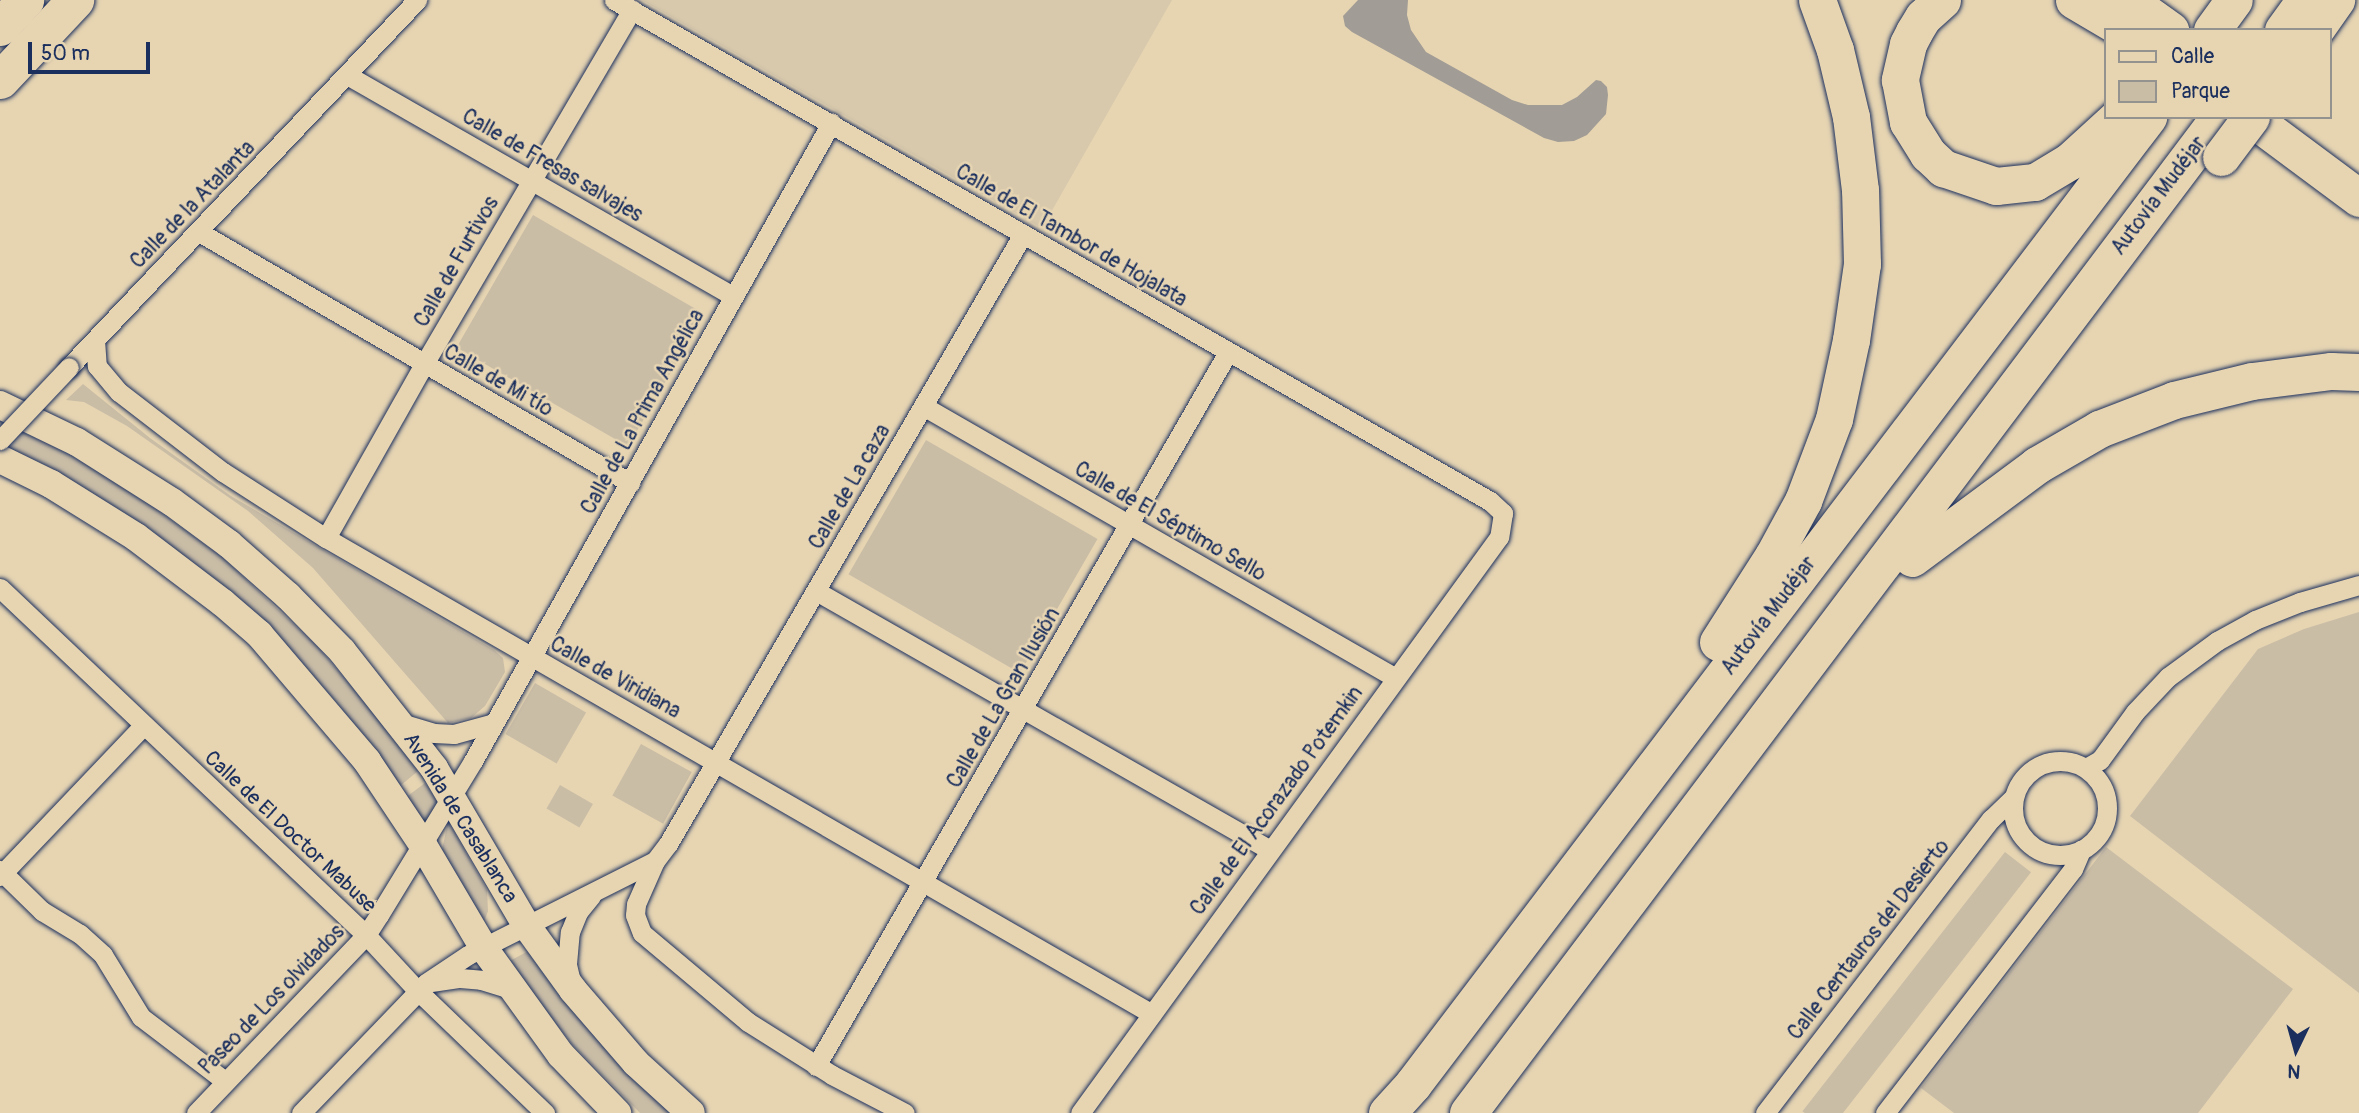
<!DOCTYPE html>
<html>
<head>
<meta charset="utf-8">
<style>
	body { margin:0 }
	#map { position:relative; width:2359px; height:1113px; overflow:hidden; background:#e7d5b2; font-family:Pangolin,sans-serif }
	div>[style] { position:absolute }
	.built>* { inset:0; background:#d8c9ac }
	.green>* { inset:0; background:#cabda6; transform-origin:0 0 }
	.water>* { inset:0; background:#a19c95 }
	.roads { filter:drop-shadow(0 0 2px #1b2f5e) drop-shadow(0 0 2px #1b2f5e) }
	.street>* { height:19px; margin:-9.5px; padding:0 9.5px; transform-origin:9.5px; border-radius:9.5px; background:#e7d5b2 }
	.street>.ring { margin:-9.5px; padding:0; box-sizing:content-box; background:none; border:19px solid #e7d5b2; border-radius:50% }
	.secondary>* { height:28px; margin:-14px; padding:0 14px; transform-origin:14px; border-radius:14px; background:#e7d5b2 }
	.highway>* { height:37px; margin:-18.5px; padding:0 18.5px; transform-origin:18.5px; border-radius:18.5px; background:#e7d5b2 }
	.bridges { filter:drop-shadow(0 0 2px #1b2f5e) drop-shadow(0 0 2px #1b2f5e) }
	.street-bridge>* { height:19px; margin:-9.5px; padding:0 9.5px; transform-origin:9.5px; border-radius:9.5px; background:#e7d5b2 }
	.highway-bridge>* { height:37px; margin:-18.5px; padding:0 18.5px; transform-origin:18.5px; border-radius:18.5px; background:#e7d5b2 }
	span { translate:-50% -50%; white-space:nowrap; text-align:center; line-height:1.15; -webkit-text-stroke:5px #e7d5b2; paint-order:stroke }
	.street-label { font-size:21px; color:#1b2f5e }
	.legend { position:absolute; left:2104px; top:28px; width:228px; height:91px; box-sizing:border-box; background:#e7d5b2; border:2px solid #959390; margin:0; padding:9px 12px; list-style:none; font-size:21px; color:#1b2f5e }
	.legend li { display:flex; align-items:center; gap:14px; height:35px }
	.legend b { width:35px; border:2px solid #959390 }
	.north { position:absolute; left:2261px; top:1015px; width:70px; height:70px; -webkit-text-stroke:5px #e7d5b2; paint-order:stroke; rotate:185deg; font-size:19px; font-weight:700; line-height:28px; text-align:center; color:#1b2f5e }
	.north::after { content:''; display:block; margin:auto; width:24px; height:32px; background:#1b2f5e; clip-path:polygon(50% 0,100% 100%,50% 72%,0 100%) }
	.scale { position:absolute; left:28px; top:42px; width:122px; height:32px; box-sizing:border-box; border:4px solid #1b2f5e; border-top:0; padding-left:9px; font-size:21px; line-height:24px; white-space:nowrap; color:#1b2f5e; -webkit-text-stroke:5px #e7d5b2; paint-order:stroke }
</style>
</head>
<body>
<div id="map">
	<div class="built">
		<div style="clip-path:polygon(642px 0,1172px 0,1042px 228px)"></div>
	</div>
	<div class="green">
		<div style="left:533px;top:215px;width:198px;height:153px;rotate:30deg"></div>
		<div style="clip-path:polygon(83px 384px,150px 438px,231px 496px,494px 650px,503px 658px,505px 672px,485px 706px,471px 718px,448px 723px,313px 568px,248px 511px,127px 426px,84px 402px,66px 400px)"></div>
		<div style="clip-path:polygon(0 421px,69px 454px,141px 498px,222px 557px,317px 646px,363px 700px,418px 771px,400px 786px,337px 703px,298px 659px,0 446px)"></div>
		<div style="left:926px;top:440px;width:198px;height:155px;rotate:30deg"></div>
		<div style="clip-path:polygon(2359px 612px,2359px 993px,2130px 816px,2258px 649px,2304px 629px)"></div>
		<div style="left:535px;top:683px;width:59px;height:59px;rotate:30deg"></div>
		<div style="left:641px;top:744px;width:58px;height:59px;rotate:29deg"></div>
		<div style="clip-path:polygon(425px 783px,439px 804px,423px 826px,405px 798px)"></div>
		<div style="left:560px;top:785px;width:38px;height:27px;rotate:30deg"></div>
		<div style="clip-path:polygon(448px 821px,487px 890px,488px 911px,482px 927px,442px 850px)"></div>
		<div style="clip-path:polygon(2106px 847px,2293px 989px,2198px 1113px,1954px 1113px,1921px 1088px)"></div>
		<div style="left:2005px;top:852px;width:33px;height:329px;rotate:38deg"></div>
		<div style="clip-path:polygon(530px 950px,676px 1113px,640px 1113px,572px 1044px,508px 962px)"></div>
	</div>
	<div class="water">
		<div style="clip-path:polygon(1358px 0,1408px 0,1407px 15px,1411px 30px,1426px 52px,1512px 100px,1528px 105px,1562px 105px,1577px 97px,1596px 80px,1601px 81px,1607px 87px,1608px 95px,1606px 114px,1587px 135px,1574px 141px,1558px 142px,1544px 138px,1352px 32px,1345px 26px,1343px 16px)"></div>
	</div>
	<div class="roads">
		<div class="street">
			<div style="left:614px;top:0;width:1009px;rotate:29.77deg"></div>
			<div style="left:1490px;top:501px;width:18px;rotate:43deg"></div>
			<div style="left:1503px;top:513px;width:24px;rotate:99deg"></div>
			<div style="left:1499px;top:537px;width:712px;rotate:126.03deg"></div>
			<div style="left:347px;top:75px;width:445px;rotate:29.8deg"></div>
			<div style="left:199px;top:232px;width:499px;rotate:30.2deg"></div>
			<div style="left:95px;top:340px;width:26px;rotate:86deg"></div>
			<div style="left:97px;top:366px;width:34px;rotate:50deg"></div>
			<div style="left:119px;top:392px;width:131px;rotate:37.6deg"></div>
			<div style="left:223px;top:472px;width:122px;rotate:32.7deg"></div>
			<div style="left:326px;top:538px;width:953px;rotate:29.95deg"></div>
			<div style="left:69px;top:367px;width:506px;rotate:-46.52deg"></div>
			<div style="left:923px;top:406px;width:543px;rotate:29.91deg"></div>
			<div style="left:326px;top:538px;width:200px;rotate:-60.6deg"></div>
			<div style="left:424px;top:364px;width:411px;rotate:-59.6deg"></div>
			<div style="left:0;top:588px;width:504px;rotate:43.47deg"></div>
			<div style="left:366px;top:935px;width:75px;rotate:47.2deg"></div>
			<div style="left:417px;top:990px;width:178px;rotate:43.9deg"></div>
			<div style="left:816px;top:591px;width:523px;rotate:29.7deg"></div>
			<div style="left:401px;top:723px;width:34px;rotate:17deg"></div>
			<div style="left:434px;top:733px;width:20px;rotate:3deg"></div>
			<div style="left:454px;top:734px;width:41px;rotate:-15.4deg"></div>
			<div class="ring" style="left:2013px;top:761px;width:75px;height:75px"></div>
			<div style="left:2086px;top:768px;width:16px;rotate:-30deg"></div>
			<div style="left:2100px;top:760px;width:59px;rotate:-53.9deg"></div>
			<div style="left:2135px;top:712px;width:48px;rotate:-46.7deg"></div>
			<div style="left:2168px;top:677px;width:61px;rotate:-36.3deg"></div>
			<div style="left:2217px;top:641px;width:43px;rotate:-28.9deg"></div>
			<div style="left:2255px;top:620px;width:48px;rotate:-21.8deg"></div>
			<div style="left:2300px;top:602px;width:61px;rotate:-16.1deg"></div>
			<div style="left:655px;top:861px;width:47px;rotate:113.8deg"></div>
			<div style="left:636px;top:904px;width:11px;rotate:95deg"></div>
			<div style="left:635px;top:915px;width:19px;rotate:69deg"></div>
			<div style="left:642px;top:933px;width:138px;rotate:40deg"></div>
			<div style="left:748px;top:1022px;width:99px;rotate:32.2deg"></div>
			<div style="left:832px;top:1075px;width:82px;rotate:27.5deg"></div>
			<div style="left:0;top:870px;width:59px;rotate:44.3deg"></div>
			<div style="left:42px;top:911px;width:44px;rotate:31.2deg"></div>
			<div style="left:80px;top:934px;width:31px;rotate:42deg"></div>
			<div style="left:103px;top:955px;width:73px;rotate:58.5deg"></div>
			<div style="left:141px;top:1017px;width:106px;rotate:37.3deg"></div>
			<div style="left:0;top:876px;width:207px;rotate:-46.4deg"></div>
			<div style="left:431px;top:982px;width:29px;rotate:-8deg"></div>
			<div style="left:460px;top:978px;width:21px;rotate:5deg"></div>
			<div style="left:481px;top:980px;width:34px;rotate:17deg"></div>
			<div style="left:571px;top:982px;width:18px;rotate:-103deg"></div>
			<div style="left:567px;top:964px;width:32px;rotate:-85deg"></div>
			<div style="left:570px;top:932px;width:22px;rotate:-68deg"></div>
			<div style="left:578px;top:912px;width:21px;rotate:-51deg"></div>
			<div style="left:816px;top:1066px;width:824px;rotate:-60.01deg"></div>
			<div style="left:196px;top:1113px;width:246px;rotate:-46.3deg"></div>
			<div style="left:366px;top:935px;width:24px;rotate:-57deg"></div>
			<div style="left:379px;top:915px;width:180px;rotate:-58.6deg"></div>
			<div style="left:473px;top:761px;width:732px;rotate:-60.7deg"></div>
			<div style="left:301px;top:1113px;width:180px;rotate:-46.1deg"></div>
			<div style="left:426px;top:983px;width:50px;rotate:-33.7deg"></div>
			<div style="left:468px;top:955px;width:209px;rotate:-26.7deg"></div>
			<div style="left:655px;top:861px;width:21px;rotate:-53deg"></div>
			<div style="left:668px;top:844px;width:706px;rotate:-59.8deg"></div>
			<div style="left:1765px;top:1113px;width:371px;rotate:-52.5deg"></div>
			<div style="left:1991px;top:819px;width:32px;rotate:-44deg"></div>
			<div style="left:1885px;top:1113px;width:308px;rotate:-52.4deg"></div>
			<div style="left:2073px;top:869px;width:21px;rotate:-67deg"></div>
		</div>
		<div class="secondary">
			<div style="left:0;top:405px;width:85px;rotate:25.7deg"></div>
			<div style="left:77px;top:442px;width:112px;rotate:32.3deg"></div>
			<div style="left:172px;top:502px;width:71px;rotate:36.4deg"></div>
			<div style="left:229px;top:544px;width:79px;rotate:41.4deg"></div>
			<div style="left:288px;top:596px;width:77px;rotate:45.5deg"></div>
			<div style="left:342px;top:651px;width:149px;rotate:51.8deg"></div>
			<div style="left:434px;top:768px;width:182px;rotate:59.6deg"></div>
			<div style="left:526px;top:925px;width:80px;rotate:54.1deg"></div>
			<div style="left:573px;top:990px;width:96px;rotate:49.2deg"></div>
			<div style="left:636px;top:1063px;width:74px;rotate:42.3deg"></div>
			<div style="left:0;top:459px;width:57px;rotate:26.1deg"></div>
			<div style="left:51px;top:484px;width:100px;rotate:31.9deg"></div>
			<div style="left:136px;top:537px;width:109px;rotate:37.2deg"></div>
			<div style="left:223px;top:603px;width:48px;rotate:40.7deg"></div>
			<div style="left:259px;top:634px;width:167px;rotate:49.6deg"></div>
			<div style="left:367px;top:761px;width:101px;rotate:56.3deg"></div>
			<div style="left:423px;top:845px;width:118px;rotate:59.5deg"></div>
			<div style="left:483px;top:947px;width:133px;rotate:54.2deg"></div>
			<div style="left:561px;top:1055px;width:81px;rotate:46deg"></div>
		</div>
		<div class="highway">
			<div style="left:1942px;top:0;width:25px;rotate:138deg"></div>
			<div style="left:1923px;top:17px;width:17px;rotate:121deg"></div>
			<div style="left:1914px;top:32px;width:13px;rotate:117deg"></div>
			<div style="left:1908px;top:44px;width:37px;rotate:103deg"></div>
			<div style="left:1900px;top:80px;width:43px;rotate:79.2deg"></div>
			<div style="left:1908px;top:122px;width:38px;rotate:58deg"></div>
			<div style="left:1928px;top:154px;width:21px;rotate:43deg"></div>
			<div style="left:1943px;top:168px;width:56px;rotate:18.8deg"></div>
			<div style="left:1996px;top:186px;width:39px;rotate:-6deg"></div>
			<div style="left:2035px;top:182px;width:41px;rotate:-31deg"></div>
			<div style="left:2070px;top:161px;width:65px;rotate:-42.5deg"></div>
			<div style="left:2074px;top:0;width:59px;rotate:30.5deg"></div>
			<div style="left:2128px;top:0;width:52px;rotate:35.5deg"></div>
			<div style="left:0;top:27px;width:37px;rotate:-47deg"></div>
			<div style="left:2212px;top:30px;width:37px;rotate:-54deg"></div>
			<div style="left:2283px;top:30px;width:37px;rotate:-54deg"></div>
			<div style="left:2315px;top:30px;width:37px;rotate:-55deg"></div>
			<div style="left:0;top:80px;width:110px;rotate:-46.8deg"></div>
			<div style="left:2250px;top:117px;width:136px;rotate:36.6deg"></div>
			<div style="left:1912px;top:558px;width:156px;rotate:-36.6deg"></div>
			<div style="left:2037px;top:465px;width:72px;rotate:-30.1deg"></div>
			<div style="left:2099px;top:429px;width:80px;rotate:-21.1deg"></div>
			<div style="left:2174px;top:400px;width:80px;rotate:-13.7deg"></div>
			<div style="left:2252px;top:381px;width:80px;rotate:-7.2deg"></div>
			<div style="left:2331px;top:371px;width:28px;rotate:2deg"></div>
			<div style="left:1718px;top:642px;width:102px;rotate:-57.4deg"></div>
			<div style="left:1773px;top:556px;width:63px;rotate:-61.4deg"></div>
			<div style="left:1803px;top:501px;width:88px;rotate:-69.3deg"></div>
			<div style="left:1834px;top:419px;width:81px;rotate:-77.9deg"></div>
			<div style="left:1851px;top:340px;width:77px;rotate:-81.8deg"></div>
			<div style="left:1862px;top:264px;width:74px;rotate:-91.5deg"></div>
			<div style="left:1860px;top:190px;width:74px;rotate:-97deg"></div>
			<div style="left:1851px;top:117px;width:69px;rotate:-103.4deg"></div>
			<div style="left:1835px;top:50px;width:53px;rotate:-109.8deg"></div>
			<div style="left:1387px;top:1113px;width:39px;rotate:-48deg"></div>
			<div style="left:1413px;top:1084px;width:1215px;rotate:-52.76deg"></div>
			<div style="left:1468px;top:1113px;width:1247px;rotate:-52.98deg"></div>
		</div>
	</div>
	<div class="bridges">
		<div class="street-bridge">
			<div style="left:0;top:440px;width:100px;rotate:-46.6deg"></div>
		</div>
		<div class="highway-bridge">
			<div style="left:2221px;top:157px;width:50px;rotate:-53.1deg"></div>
		</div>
	</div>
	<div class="street-label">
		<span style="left:552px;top:166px;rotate:30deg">Calle de Fresas salvajes</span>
		<span style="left:2159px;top:196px;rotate:-53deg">Autovía Mudéjar</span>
		<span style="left:193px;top:205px;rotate:-46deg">Calle de la Atalanta</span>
		<span style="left:1071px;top:236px;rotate:30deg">Calle de El Tambor de Hojalata</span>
		<span style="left:457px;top:262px;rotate:-60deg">Calle de Furtivos</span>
		<span style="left:498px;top:381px;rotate:30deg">Calle de Mi tío</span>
		<span style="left:643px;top:412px;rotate:-61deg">Calle de La Prima Angélica</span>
		<span style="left:850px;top:487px;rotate:-60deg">Calle de La caza</span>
		<span style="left:1170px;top:522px;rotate:30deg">Calle de El Séptimo Sello</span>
		<span style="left:1769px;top:616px;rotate:-53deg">Autovía Mudéjar</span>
		<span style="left:615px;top:678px;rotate:29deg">Calle de Viridiana</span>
		<span style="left:1004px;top:698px;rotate:-60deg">Calle de La Gran Ilusión</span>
		<span style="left:1277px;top:801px;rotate:-54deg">Calle de El Acorazado Potemkin</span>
		<span style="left:460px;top:818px;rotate:58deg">Avenida de Casablanca</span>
		<span style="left:290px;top:832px;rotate:43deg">Calle de El Doctor Mabuse</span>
		<span style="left:1869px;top:940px;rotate:-52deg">Calle Centauros del Desierto</span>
		<span style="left:272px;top:1000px;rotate:-46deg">Paseo de Los olvidados</span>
	</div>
	<ul class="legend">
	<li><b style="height:9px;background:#e7d5b2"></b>Calle</li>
	<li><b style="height:19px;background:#cabda6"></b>Parque</li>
	</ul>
	<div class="north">N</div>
	<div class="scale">50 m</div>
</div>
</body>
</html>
